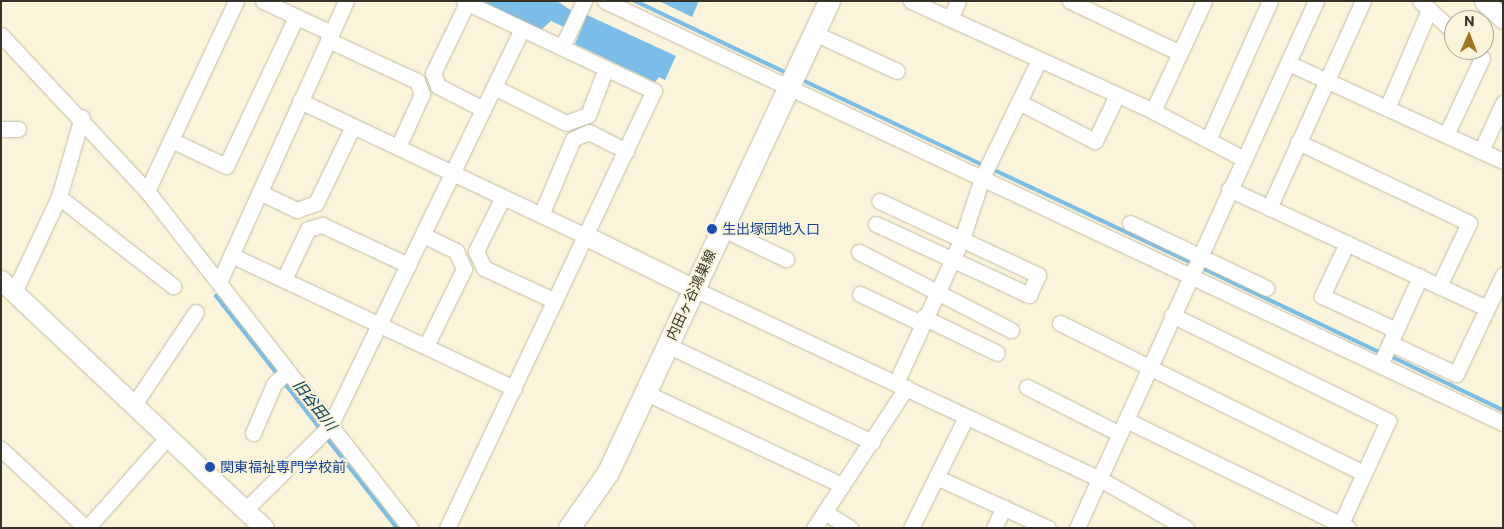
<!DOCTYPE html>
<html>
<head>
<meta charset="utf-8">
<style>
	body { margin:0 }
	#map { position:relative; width:1504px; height:529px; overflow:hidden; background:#faf4da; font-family:Commissioner,"Noto Sans JP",sans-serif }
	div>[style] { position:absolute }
	.water>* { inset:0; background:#79bde8 }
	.stream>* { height:4px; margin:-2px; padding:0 2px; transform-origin:2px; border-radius:2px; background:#79bde8 }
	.roads { filter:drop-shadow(0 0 1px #c3bda5) drop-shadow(0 0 1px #c3bda5) }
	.minor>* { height:15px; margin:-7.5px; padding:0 7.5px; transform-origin:7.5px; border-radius:7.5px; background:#fff }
	.tertiary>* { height:19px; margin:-9.5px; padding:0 9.5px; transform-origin:9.5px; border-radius:9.5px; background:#fff }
	.secondary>* { height:21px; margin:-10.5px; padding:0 10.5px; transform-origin:10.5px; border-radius:10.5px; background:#fff }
	.dots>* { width:14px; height:14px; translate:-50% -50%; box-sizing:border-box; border:2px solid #faf4da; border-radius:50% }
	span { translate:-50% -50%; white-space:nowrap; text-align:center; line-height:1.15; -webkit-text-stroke:4px #faf4da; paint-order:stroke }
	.transit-label { font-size:14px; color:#164399 }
	.left { translate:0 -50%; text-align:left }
	.street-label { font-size:14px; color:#353329 }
	.water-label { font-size:15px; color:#07415e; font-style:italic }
	.frame { position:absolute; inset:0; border:2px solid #353329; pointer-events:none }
	.north { position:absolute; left:1444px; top:10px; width:50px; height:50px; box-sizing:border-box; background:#faf4da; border:1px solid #aba793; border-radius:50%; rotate:1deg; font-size:14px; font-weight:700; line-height:20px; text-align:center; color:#353329 }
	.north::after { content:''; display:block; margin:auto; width:18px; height:22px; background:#a07625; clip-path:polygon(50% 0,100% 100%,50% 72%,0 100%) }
</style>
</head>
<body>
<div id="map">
	<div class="water">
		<div style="clip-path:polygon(480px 1px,557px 1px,572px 11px,564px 27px,551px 21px,541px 30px)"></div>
		<div style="clip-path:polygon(659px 1px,699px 1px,692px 17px)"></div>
		<div style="clip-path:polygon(587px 15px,676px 56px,665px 80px,659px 77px,655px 82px,575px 44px)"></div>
	</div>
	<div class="stream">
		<div style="left:635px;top:1px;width:170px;rotate:25.4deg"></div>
		<div style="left:1502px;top:1px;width:1px;rotate:45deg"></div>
		<div style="left:800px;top:79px;width:202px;rotate:25.2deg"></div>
		<div style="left:990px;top:168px;width:225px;rotate:25.2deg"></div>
		<div style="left:1200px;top:267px;width:200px;rotate:25.4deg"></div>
		<div style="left:216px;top:296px;width:100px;rotate:51.9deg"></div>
		<div style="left:1388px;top:355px;width:127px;rotate:25.6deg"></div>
		<div style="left:282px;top:380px;width:63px;rotate:52deg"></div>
		<div style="left:325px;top:436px;width:117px;rotate:52deg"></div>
	</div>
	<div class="roads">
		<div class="minor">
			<div style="left:263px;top:1px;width:75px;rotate:25.2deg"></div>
			<div style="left:605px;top:1px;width:992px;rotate:25.17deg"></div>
			<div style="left:911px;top:1px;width:266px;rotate:24.4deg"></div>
			<div style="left:1153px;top:111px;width:101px;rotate:27.8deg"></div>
			<div style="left:1070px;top:1px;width:122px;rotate:25.3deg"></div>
			<div style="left:1420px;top:1px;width:46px;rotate:42.4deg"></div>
			<div style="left:467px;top:3px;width:78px;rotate:115.9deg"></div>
			<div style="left:433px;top:73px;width:14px;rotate:69deg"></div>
			<div style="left:438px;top:86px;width:51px;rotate:27.1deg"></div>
			<div style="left:950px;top:19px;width:20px;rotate:-66deg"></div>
			<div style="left:814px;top:33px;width:91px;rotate:24.6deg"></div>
			<div style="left:1px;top:35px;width:214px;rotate:46.9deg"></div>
			<div style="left:147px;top:191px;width:427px;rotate:52deg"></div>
			<div style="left:328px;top:40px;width:98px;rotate:24.7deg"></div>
			<div style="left:417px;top:81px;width:14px;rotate:69deg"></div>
			<div style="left:422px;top:94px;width:58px;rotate:114.4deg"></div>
			<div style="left:562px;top:47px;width:51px;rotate:-64.4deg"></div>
			<div style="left:1288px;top:63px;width:236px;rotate:24.5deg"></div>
			<div style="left:494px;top:87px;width:80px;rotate:26.6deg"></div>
			<div style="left:566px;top:123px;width:23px;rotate:-20deg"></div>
			<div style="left:588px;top:115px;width:50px;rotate:-69deg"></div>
			<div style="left:300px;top:101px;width:316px;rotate:25.3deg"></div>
			<div style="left:1019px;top:102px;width:85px;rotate:27.2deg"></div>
			<div style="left:1095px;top:141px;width:51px;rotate:-64.4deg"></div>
			<div style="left:1387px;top:108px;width:107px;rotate:-66.8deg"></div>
			<div style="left:1153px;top:111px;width:121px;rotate:-65.1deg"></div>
			<div style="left:1px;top:129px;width:17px"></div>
			<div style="left:1446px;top:135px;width:85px;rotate:-64.9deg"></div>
			<div style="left:1482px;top:58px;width:12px;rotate:-138deg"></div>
			<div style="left:171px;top:140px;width:61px;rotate:25.3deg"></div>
			<div style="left:226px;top:166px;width:165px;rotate:-64.8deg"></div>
			<div style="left:1208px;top:140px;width:152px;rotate:-66deg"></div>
			<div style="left:1298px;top:142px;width:189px;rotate:25.3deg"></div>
			<div style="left:1469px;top:223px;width:70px;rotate:115.5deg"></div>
			<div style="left:1481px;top:151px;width:53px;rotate:-65.4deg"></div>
			<div style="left:1229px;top:189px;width:284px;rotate:24.8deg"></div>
			<div style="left:147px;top:191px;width:210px;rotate:-64.9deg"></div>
			<div style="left:259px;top:192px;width:42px;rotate:25.3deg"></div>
			<div style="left:297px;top:210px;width:20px;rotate:-20deg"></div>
			<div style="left:316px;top:203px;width:85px;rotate:-64.3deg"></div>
			<div style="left:59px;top:197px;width:145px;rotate:38deg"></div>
			<div style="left:503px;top:197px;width:60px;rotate:116.6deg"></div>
			<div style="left:476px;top:251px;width:19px;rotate:65deg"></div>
			<div style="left:484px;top:268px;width:78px;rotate:24.9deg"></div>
			<div style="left:1269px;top:208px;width:227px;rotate:-65.6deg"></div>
			<div style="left:541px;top:215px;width:82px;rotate:-67.2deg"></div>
			<div style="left:573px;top:139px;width:17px;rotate:-24deg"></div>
			<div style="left:589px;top:132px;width:42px;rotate:27.2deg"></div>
			<div style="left:1130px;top:223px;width:151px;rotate:25.5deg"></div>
			<div style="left:876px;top:224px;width:169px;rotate:24.9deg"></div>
			<div style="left:1029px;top:295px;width:22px;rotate:-66deg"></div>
			<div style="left:1038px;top:275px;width:175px;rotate:-155deg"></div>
			<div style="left:723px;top:229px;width:70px;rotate:25.5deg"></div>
			<div style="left:423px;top:235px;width:37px;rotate:26deg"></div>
			<div style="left:456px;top:251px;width:20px;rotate:66deg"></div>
			<div style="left:464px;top:269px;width:86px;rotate:116.3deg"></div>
			<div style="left:1347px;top:243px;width:59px;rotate:115.3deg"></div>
			<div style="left:1322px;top:296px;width:81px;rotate:24.7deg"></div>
			<div style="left:859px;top:252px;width:171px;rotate:27.2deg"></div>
			<div style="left:231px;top:255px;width:313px;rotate:25.2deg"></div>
			<div style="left:284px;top:279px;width:55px;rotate:-64.4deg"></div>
			<div style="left:308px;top:229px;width:15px;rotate:-16deg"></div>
			<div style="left:322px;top:225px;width:95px;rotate:24.9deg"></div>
			<div style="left:220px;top:280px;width:306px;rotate:-65.7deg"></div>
			<div style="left:694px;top:289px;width:448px;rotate:25.1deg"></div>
			<div style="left:1100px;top:479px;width:99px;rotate:29.7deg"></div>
			<div style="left:14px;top:292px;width:105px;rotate:-64.7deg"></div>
			<div style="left:59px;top:197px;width:83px;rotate:-74deg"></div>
			<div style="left:860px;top:294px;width:68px;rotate:25.4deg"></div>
			<div style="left:1172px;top:315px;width:241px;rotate:26.1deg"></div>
			<div style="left:1388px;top:421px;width:118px;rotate:114.6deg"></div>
			<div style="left:923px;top:317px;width:82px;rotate:25.9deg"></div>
			<div style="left:1060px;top:323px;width:339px;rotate:26.3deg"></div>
			<div style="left:1390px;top:343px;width:73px;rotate:25.2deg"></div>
			<div style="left:1456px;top:374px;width:110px;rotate:-64.6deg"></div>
			<div style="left:667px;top:345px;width:227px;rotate:25.3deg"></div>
			<div style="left:1380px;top:365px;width:97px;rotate:-65.6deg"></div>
			<div style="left:896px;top:383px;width:158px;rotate:-65.4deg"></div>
			<div style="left:962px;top:239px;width:64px;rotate:-71.8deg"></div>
			<div style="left:982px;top:178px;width:131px;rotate:-64.2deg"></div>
			<div style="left:1027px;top:387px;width:104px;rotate:26.8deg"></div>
			<div style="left:644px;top:392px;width:219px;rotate:25.2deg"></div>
			<div style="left:133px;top:406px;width:113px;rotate:-56.2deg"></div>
			<div style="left:1126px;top:420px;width:247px;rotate:25.9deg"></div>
			<div style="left:253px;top:433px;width:53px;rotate:-66.8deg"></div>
			<div style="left:274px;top:384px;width:19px;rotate:-43deg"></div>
			<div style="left:1px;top:449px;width:116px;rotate:42.9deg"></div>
			<div style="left:936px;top:477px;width:123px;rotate:24.5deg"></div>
			<div style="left:245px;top:510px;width:120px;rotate:-44.7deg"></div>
			<div style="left:330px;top:426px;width:441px;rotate:-64.2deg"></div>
			<div style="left:825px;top:512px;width:30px;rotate:33deg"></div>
			<div style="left:87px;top:528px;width:120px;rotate:-48.4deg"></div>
			<div style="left:447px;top:528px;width:484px;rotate:-64.7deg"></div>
			<div style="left:654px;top:91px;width:210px;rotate:-154.7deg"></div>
			<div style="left:814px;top:528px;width:168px;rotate:-56.7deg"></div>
			<div style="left:911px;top:528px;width:124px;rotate:-63.6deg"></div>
			<div style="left:994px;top:528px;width:23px;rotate:-65deg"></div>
			<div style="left:1077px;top:528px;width:579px;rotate:-65.61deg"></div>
		</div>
		<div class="tertiary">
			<div style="left:1484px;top:1px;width:26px;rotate:43deg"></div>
			<div style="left:586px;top:236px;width:120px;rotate:26.1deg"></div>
			<div style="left:1px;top:280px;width:361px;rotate:43.3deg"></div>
		</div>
		<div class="secondary">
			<div style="left:569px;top:528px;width:68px;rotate:-55.1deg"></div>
			<div style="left:608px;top:472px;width:520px;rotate:-64.86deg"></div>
		</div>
	</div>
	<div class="dots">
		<div style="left:712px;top:229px;background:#1a4fb4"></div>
		<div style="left:210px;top:467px;background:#1a4fb4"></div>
	</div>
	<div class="transit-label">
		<span class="left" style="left:722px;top:229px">生出塚団地入口</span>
		<span class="left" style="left:220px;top:467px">関東福祉専門学校前</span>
	</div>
	<div class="street-label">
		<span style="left:691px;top:295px;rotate:-65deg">内田ヶ谷鴻巣線</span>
	</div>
	<div class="water-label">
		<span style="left:315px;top:405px;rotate:52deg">旧谷田川</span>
	</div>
	<div class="frame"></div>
	<div class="north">N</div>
</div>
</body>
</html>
